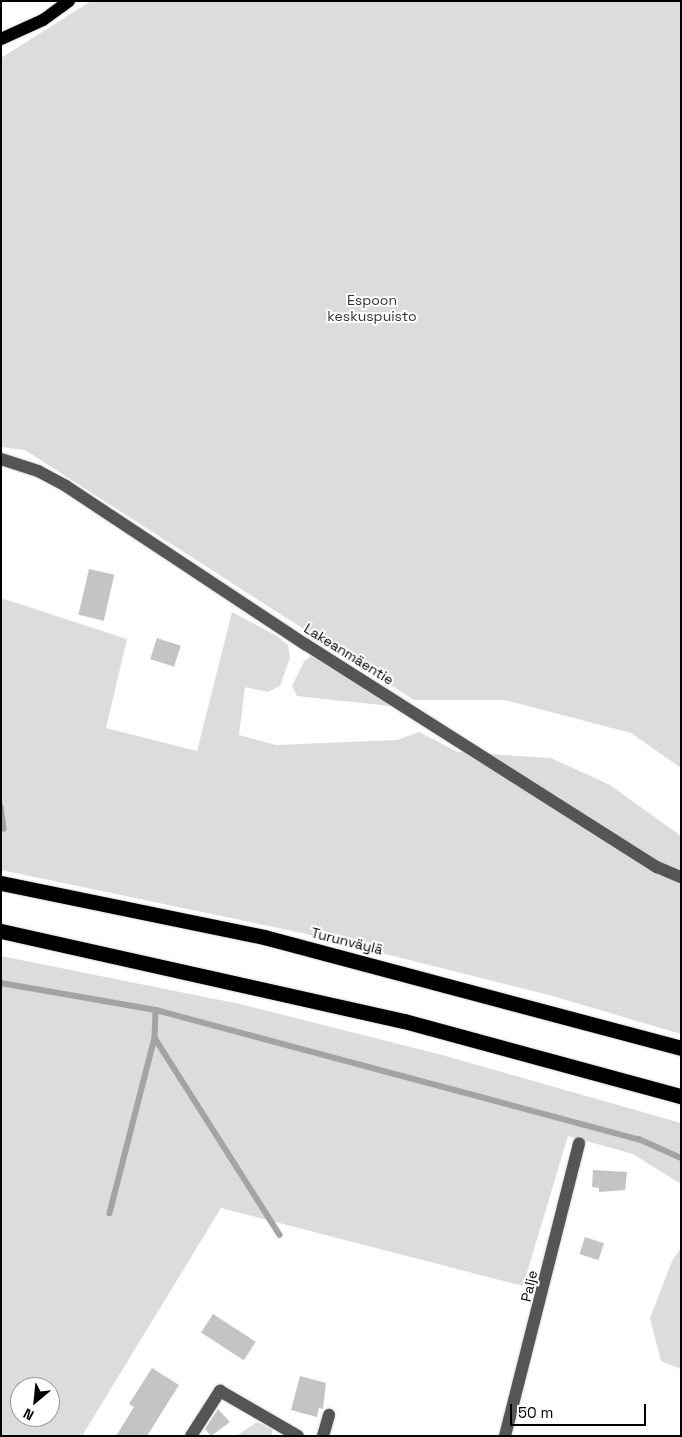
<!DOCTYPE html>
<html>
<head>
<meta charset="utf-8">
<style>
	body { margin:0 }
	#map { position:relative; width:682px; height:1437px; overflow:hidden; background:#fff; font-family:"Space Grotesk",sans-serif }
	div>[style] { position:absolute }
	.green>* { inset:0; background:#dcdcdc }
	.stream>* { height:5.5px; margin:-2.75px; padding:0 2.75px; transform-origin:2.75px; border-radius:2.75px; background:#a3a3a3 }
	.building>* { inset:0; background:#c4c4c4; transform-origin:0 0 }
	.roads { filter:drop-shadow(0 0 1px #dbdbdb) drop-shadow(0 0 1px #dbdbdb) }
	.minor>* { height:12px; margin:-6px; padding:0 6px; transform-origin:6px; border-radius:6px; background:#555 }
	.major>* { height:12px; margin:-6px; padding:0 6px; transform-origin:6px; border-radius:6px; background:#000 }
	.highway>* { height:15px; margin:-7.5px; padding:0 7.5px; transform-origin:7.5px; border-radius:7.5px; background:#000 }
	span { translate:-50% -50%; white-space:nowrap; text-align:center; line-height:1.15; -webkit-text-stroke:4px #fff; paint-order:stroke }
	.park-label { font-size:14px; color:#333 }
	.street-label { font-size:14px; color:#000 }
	.frame { position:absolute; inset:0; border:2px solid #000; pointer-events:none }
	.north { position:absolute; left:10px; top:1377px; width:50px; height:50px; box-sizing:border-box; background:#fff; border:1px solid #999; border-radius:50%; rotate:208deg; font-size:14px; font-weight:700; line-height:20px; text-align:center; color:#000 }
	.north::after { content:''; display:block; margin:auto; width:18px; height:22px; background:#000; clip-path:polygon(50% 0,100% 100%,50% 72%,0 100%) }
	.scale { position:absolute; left:510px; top:1404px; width:136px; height:22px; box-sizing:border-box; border:2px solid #000; border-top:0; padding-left:6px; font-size:15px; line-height:18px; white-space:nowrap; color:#000; -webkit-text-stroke:4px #fff; paint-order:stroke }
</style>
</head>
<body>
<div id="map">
	<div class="green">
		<div style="clip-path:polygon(91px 1px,681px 1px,681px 768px,631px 733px,505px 700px,414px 700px,25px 450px,1px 447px,1px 58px)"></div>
		<div style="clip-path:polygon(1px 598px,127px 639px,106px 728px,197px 751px,232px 612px,277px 636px,288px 645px,290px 658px,280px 686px,268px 692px,245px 687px,239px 735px,276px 745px,397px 740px,419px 732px,458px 752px,551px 758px,610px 785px,681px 836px,681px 1034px,549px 995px,302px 933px,1px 870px)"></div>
		<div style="clip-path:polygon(312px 656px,388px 700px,390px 706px,297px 696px,292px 686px,305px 660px)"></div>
		<div style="clip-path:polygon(evenodd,1px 956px,240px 1004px,442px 1055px,681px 1123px,681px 1184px,633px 1154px,568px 1136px,523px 1286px,221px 1208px,82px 1436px,1px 1436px,1px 956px,20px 1387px,50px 1387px,50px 1417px,20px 1417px,20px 1387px)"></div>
		<div style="clip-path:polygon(681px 1248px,681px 1369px,661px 1361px,650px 1318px,672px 1261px)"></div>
		<div style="clip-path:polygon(257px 1422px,272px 1429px,272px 1436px,236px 1436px)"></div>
	</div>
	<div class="stream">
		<div style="left:1px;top:807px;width:22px;rotate:82deg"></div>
		<div style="left:1px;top:983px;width:157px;rotate:9.9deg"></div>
		<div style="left:156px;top:1010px;width:28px;rotate:92deg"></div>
		<div style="left:155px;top:1038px;width:181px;rotate:104.4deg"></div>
		<div style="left:156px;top:1010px;width:500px;rotate:15deg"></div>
		<div style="left:639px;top:1139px;width:46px;rotate:24.3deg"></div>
		<div style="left:155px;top:1038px;width:233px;rotate:57.6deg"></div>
	</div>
	<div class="building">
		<div style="left:89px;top:569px;width:26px;height:47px;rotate:13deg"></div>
		<div style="left:157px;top:638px;width:25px;height:22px;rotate:18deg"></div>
		<div style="clip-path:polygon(593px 1170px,627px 1172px,625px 1190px,599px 1192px,599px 1188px,592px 1187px)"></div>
		<div style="left:585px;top:1237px;width:20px;height:18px;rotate:18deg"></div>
		<div style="left:213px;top:1314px;width:51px;height:22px;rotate:33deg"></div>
		<div style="clip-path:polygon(152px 1368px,179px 1385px,147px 1436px,116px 1436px,134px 1407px,129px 1404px)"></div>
		<div style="clip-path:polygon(300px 1376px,326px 1383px,323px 1409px,319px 1408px,317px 1417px,291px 1410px)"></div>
		<div style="clip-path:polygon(218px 1409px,230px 1422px,211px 1436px,205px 1429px)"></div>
	</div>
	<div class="roads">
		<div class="minor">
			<div style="left:1px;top:459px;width:39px;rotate:18deg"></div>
			<div style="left:38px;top:471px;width:32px;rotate:28deg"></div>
			<div style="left:66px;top:486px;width:287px;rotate:33.5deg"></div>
			<div style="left:305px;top:644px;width:417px;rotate:32.4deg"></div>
			<div style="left:657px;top:867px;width:26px;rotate:23deg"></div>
			<div style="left:191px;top:1436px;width:54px;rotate:-57.2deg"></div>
			<div style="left:220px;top:1391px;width:90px;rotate:30deg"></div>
			<div style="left:323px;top:1436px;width:22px;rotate:-74deg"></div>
			<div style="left:505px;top:1436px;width:302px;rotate:-75.8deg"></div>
		</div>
		<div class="major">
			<div style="left:1px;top:39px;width:46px;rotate:-24.3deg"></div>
			<div style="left:43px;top:20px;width:32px;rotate:-36deg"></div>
		</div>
		<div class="highway">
			<div style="left:1px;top:883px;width:268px;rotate:11.6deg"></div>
			<div style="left:264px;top:937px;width:432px;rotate:14.9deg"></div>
			<div style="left:1px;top:931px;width:413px;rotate:12.6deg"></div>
			<div style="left:404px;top:1021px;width:287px;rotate:15.2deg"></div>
		</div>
	</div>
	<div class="park-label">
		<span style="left:372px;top:308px">Espoon<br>keskuspuisto</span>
	</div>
	<div class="street-label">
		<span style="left:349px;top:654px;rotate:32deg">Lakeanmäentie</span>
		<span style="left:347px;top:941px;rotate:14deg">Turunväylä</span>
		<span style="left:529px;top:1286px;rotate:-77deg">Palje</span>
	</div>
	<div class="frame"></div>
	<div class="north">N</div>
	<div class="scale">50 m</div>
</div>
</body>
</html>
